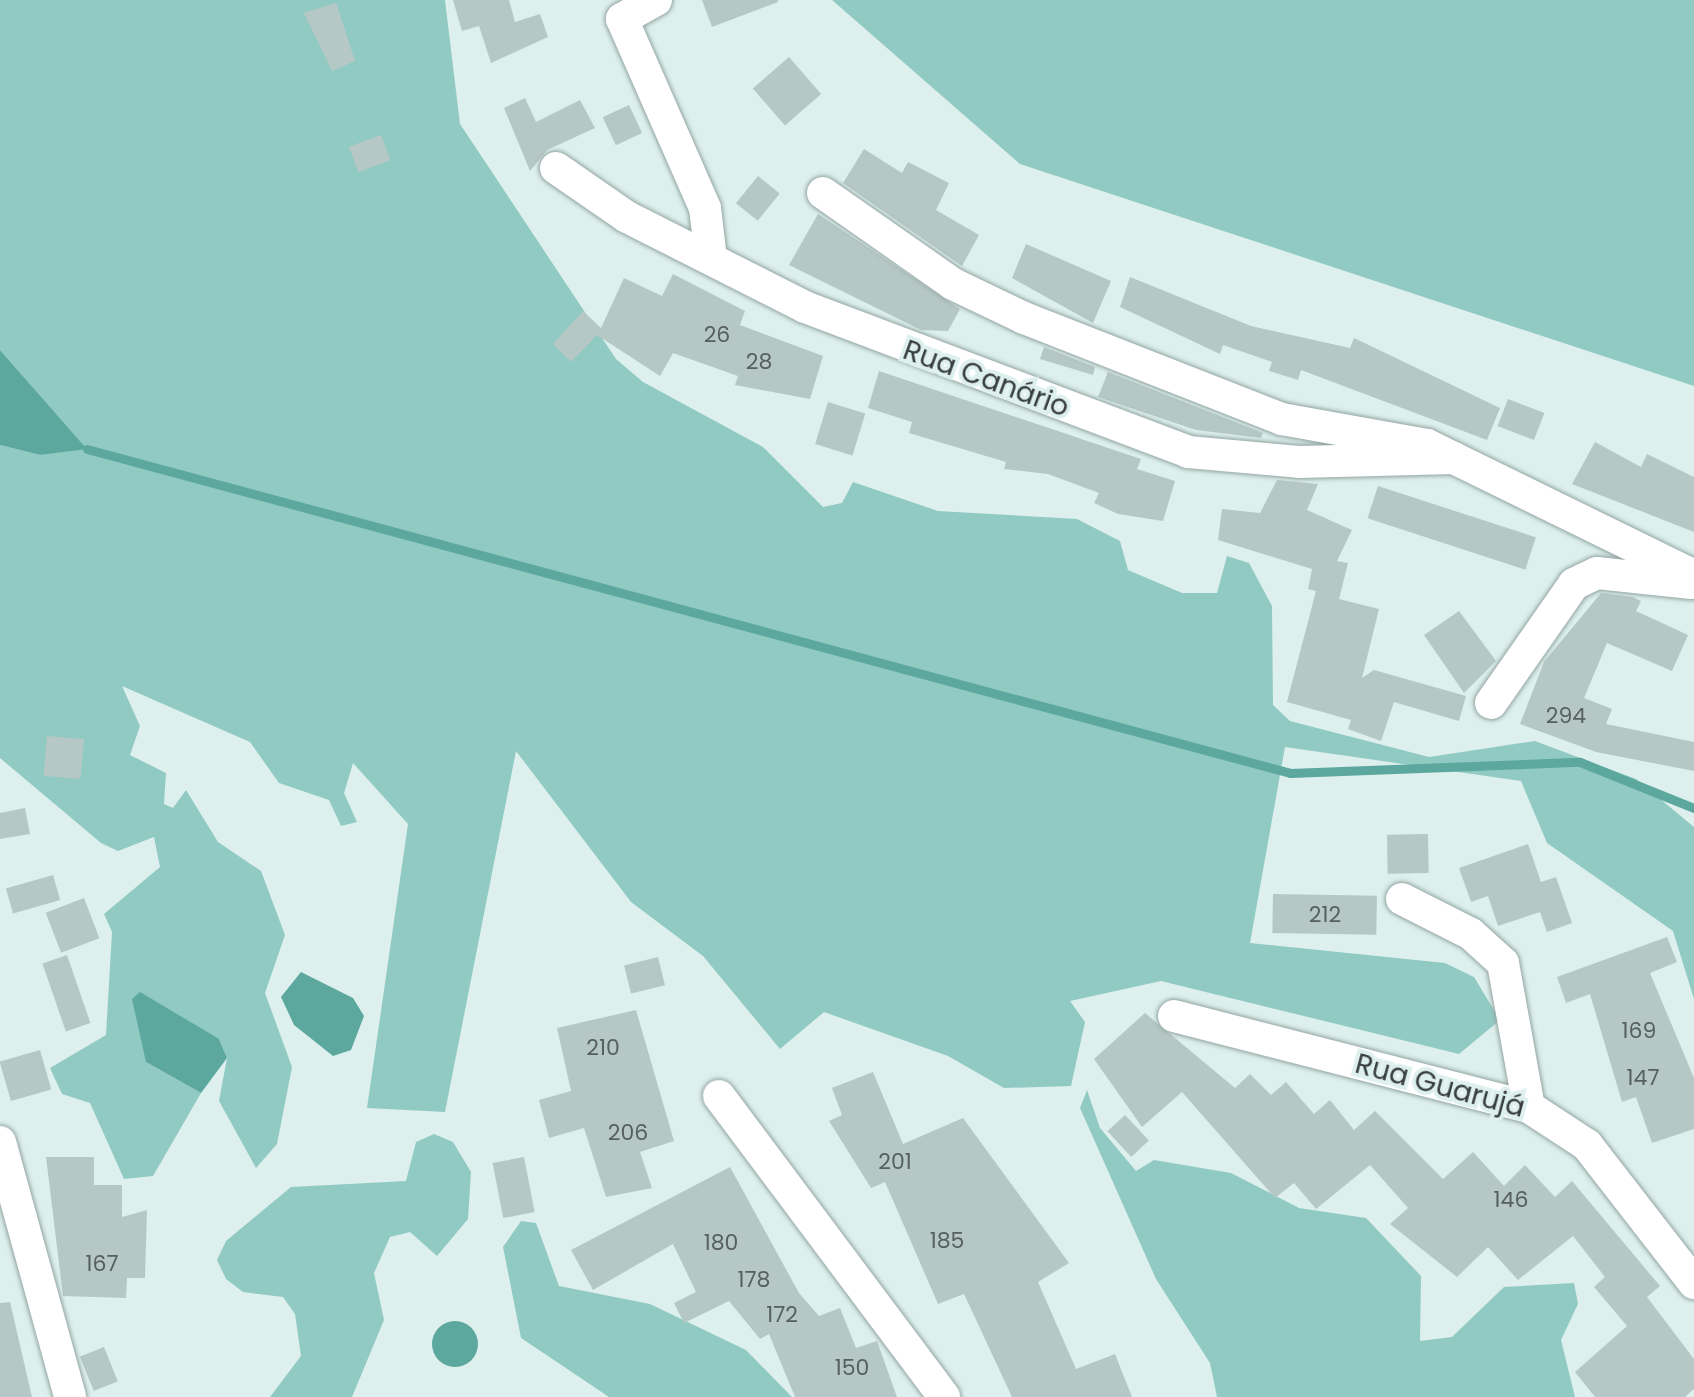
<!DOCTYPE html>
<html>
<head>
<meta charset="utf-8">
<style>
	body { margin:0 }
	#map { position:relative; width:1694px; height:1397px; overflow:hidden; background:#ddf0ed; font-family:Poppins,sans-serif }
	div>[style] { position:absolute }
	.green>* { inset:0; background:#91cac2 }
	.water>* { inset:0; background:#5ca79e }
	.round { border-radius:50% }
	.stream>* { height:9px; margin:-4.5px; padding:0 4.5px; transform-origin:4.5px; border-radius:4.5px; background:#5ca79e }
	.building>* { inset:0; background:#b6c8c5; transform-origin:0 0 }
	.roads { filter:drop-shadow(0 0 2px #93a5a2) drop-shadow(0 0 2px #93a5a2) }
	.minor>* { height:32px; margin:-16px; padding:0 16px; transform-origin:16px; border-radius:16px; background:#fff }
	span { translate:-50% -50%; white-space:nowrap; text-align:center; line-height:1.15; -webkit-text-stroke:8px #ddf0ed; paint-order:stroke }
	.number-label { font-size:22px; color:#56605e }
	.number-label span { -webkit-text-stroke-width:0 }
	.street-label { font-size:28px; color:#363d3c }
</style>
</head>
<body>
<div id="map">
	<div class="green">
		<div style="clip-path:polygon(0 0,445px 0,460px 124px,616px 359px,643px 382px,763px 447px,823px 507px,842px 503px,853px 482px,938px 511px,1077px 519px,1120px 541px,1128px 570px,1182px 593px,1217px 593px,1227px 556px,1249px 563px,1272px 606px,1273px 705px,1290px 721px,1429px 757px,1535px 741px,1636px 779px,1694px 827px,1694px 999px,1673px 931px,1547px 843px,1521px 781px,1285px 747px,1250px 943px,1445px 963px,1474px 977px,1500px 1020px,1459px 1054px,1161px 981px,1070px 1001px,1085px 1022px,1071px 1086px,1004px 1088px,948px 1056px,824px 1012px,780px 1049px,703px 956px,631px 902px,516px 751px,445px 1112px,367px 1108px,408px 824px,353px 763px,344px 793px,357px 822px,341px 826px,329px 800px,279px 783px,250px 742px,122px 686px,140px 726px,130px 755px,166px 773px,164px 804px,173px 808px,186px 790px,218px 842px,261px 871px,285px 935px,265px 993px,292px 1067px,277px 1144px,256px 1168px,219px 1101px,227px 1058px,219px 1039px,146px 1062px,201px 1093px,153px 1176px,124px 1179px,90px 1103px,62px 1094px,50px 1068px,106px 1035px,112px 932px,104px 914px,160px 867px,154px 837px,118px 851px,101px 843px,0 758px,0 445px,40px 455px,86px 448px,0 350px)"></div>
		<div style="clip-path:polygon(832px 0,1694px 0,1694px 386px,1020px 164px)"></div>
		<div style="clip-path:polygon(1087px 1090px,1100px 1128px,1136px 1171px,1154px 1160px,1231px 1173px,1299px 1208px,1366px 1218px,1421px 1276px,1420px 1341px,1452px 1337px,1504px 1287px,1574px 1283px,1578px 1304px,1561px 1340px,1575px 1397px,1217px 1397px,1210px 1363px,1156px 1279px,1080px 1108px)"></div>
		<div style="clip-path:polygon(434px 1134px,453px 1142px,471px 1172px,468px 1219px,437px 1256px,410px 1232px,390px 1237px,374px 1273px,384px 1320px,352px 1397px,270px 1397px,301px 1356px,295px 1314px,283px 1297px,243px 1292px,226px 1279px,217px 1260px,226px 1241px,291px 1187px,406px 1181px,416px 1142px)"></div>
		<div style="clip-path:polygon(521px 1221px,536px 1223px,559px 1286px,650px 1304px,746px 1350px,792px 1397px,609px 1397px,521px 1338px,503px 1247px)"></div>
	</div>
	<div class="water">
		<div style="clip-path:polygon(0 350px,87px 449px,40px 455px,0 445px)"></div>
		<div style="clip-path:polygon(301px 972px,353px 998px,364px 1016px,351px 1050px,333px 1056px,294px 1025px,281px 997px)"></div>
		<div style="clip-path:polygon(140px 992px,219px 1039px,227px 1058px,201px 1093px,146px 1062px,132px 999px)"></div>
		<div class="round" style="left:432px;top:1321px;width:46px;height:46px"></div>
	</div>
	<div class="stream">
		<div style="left:87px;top:449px;width:1246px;rotate:15.07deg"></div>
		<div style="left:1290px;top:773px;width:290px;rotate:-2.2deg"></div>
		<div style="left:1580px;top:762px;width:123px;rotate:22deg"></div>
	</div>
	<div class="building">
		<div style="clip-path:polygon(453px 0,509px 0,515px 22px,540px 14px,548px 37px,491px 63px,479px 26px,462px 31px)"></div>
		<div style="clip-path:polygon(702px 0,778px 0,778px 2px,712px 27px)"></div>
		<div style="clip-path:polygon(336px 3px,355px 61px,332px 71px,304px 13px)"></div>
		<div style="left:789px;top:57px;width:49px;height:48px;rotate:49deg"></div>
		<div style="clip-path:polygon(525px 98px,536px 122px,580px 100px,595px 128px,547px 150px,530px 171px,504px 108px)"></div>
		<div style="left:629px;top:105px;width:31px;height:29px;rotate:65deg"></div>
		<div style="left:381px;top:135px;width:27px;height:34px;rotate:70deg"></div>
		<div style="clip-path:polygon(864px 149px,902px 173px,908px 162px,949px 183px,936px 210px,979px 235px,962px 266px,843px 183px)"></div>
		<div style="left:758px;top:176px;width:28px;height:35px;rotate:39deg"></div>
		<div style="clip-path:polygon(818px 214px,960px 309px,948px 331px,921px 330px,789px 265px)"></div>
		<div style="clip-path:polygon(1026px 244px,1111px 281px,1093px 323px,1012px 278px)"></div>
		<div style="clip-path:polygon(673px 274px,745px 311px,740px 325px,823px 356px,810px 399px,735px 385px,738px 376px,673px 353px,660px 376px,597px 335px,571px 362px,553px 344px,583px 311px,601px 328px,624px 278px,662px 296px)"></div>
		<div style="clip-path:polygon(1130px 277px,1251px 326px,1350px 348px,1354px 338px,1500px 408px,1487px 440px,1301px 370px,1298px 380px,1269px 371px,1272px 362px,1223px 345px,1220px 354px,1120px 307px)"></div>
		<div style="clip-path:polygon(1044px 347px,1095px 367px,1093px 375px,1040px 359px)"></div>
		<div style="clip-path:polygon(879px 371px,1141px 459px,1137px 469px,1175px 481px,1163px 521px,1118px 514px,1094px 503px,1099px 493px,1048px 474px,1004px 469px,1006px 462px,909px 433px,912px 422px,868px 408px)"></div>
		<div style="clip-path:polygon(1108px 372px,1263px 433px,1261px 438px,1196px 430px,1098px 397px)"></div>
		<div style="left:1508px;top:399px;width:39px;height:29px;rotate:21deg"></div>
		<div style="left:828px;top:402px;width:39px;height:44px;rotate:17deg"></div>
		<div style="clip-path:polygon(1595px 442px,1641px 467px,1647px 454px,1694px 477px,1694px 532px,1572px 484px)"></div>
		<div style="clip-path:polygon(1277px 480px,1318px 484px,1307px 510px,1352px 530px,1337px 561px,1348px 563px,1339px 599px,1379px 609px,1362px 678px,1374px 670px,1466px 696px,1459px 721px,1394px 702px,1381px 741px,1348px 729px,1351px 720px,1287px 702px,1316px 591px,1308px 589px,1312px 569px,1218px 540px,1222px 509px,1260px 513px)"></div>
		<div style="left:1378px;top:486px;width:166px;height:34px;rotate:18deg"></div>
		<div style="clip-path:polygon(1601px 593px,1633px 597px,1641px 601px,1636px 611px,1688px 635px,1672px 671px,1607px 643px,1584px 698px,1612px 709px,1606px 724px,1694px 742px,1694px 771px,1596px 752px,1520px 724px,1544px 662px)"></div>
		<div style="clip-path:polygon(1459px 611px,1496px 661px,1464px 693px,1424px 635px)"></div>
		<div style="left:47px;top:736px;width:37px;height:40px;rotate:5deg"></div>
		<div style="clip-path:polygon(25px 808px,30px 834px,0 839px,0 813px)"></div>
		<div style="left:1428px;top:834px;width:39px;height:41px;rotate:89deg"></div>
		<div style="clip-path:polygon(1528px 844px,1541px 882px,1556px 877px,1572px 923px,1547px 932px,1540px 912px,1498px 926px,1488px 896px,1471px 902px,1459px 868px)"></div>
		<div style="left:53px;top:875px;width:26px;height:49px;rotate:74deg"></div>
		<div style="left:1273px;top:894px;width:104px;height:39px;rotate:1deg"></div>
		<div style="left:84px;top:898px;width:43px;height:41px;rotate:69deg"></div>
		<div style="clip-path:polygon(1667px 937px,1677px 962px,1650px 973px,1694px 1078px,1694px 1129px,1652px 1143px,1636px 1097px,1622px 1102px,1590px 994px,1566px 1003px,1557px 977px)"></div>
		<div style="left:67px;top:955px;width:72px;height:26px;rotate:71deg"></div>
		<div style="left:658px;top:957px;width:29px;height:35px;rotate:76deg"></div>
		<div style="clip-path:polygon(636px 1010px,674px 1141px,640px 1152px,652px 1188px,606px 1197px,584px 1128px,549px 1138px,539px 1100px,571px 1091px,557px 1028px)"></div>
		<div style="clip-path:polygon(1145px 1013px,1235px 1088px,1250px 1074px,1271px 1095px,1286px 1082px,1314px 1114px,1330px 1100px,1354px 1130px,1375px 1111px,1443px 1179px,1473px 1152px,1504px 1186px,1525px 1165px,1555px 1197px,1572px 1181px,1660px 1286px,1647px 1297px,1694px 1359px,1694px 1389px,1685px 1397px,1595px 1397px,1575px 1372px,1627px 1326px,1594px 1287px,1605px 1277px,1573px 1236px,1518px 1280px,1488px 1247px,1457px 1277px,1390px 1224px,1408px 1208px,1370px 1165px,1316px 1209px,1294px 1183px,1275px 1198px,1182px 1092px,1142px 1127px,1094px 1059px)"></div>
		<div style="left:40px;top:1050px;width:41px;height:42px;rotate:74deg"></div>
		<div style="clip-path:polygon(873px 1072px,903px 1144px,963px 1118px,1069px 1263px,1038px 1282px,1076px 1369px,1115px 1354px,1132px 1397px,1012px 1397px,964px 1294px,938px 1304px,885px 1182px,871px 1188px,829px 1121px,842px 1115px,832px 1088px)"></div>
		<div style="left:1125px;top:1115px;width:35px;height:24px;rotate:47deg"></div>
		<div style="clip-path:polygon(46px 1157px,94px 1157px,94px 1185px,122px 1185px,122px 1217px,147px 1210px,145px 1278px,127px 1278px,126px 1298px,63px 1296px)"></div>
		<div style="left:524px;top:1157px;width:56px;height:32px;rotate:79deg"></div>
		<div style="clip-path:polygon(730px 1167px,799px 1293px,819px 1316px,840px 1308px,856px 1348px,877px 1341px,897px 1397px,795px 1397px,769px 1334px,760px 1339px,729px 1301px,684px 1323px,674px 1303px,696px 1292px,673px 1244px,593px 1290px,571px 1250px)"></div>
		<div style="clip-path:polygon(10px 1302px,32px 1397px,0 1397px,0 1303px)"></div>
		<div style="left:104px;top:1347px;width:37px;height:26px;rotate:68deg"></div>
	</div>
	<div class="roads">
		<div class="minor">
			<div style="left:656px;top:0;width:39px;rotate:151deg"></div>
			<div style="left:622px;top:19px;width:206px;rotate:66.3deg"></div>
			<div style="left:705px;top:208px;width:51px;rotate:83.3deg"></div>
			<div style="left:556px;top:168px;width:86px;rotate:34.6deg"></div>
			<div style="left:627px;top:217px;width:199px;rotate:26.8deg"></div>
			<div style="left:805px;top:307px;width:410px;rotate:20.7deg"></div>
			<div style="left:1188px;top:452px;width:111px;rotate:5.1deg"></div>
			<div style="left:1299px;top:462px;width:155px;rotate:-1.5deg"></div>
			<div style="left:823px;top:193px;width:159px;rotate:35deg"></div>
			<div style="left:953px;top:284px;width:79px;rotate:25.6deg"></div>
			<div style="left:1024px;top:318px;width:277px;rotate:21.4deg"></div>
			<div style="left:1282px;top:419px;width:147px;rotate:10.2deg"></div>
			<div style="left:1427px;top:445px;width:297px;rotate:26.1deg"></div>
			<div style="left:1491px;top:703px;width:145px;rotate:-55.1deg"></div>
			<div style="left:1574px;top:584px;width:25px;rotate:-26deg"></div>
			<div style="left:1597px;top:573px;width:95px;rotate:6.1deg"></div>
			<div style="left:1402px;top:899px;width:77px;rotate:26.9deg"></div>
			<div style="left:1471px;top:934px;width:43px;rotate:42.2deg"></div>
			<div style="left:1503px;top:963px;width:146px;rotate:79.8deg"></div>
			<div style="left:1174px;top:1016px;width:366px;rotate:14.4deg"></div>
			<div style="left:1529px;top:1107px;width:69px;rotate:33.2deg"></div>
			<div style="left:1587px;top:1145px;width:175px;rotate:52.2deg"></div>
			<div style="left:719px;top:1096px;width:376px;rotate:53.2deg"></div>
			<div style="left:0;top:1142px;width:264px;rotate:74.6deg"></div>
		</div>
	</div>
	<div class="number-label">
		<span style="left:717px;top:335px">26</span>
		<span style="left:759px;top:362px">28</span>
		<span style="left:1566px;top:716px">294</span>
		<span style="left:1325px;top:915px">212</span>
		<span style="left:1639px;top:1031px">169</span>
		<span style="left:603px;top:1048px">210</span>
		<span style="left:1643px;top:1078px">147</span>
		<span style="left:628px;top:1133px">206</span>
		<span style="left:895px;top:1162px">201</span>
		<span style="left:1511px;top:1200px">146</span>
		<span style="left:947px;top:1241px">185</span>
		<span style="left:721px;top:1243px">180</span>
		<span style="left:102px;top:1264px">167</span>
		<span style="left:754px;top:1280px">178</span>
		<span style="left:782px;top:1315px">172</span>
		<span style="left:852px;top:1368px">150</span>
	</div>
	<div class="street-label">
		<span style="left:986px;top:379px;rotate:20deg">Rua Canário</span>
		<span style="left:1440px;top:1086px;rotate:15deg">Rua Guarujá</span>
	</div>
</div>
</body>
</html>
